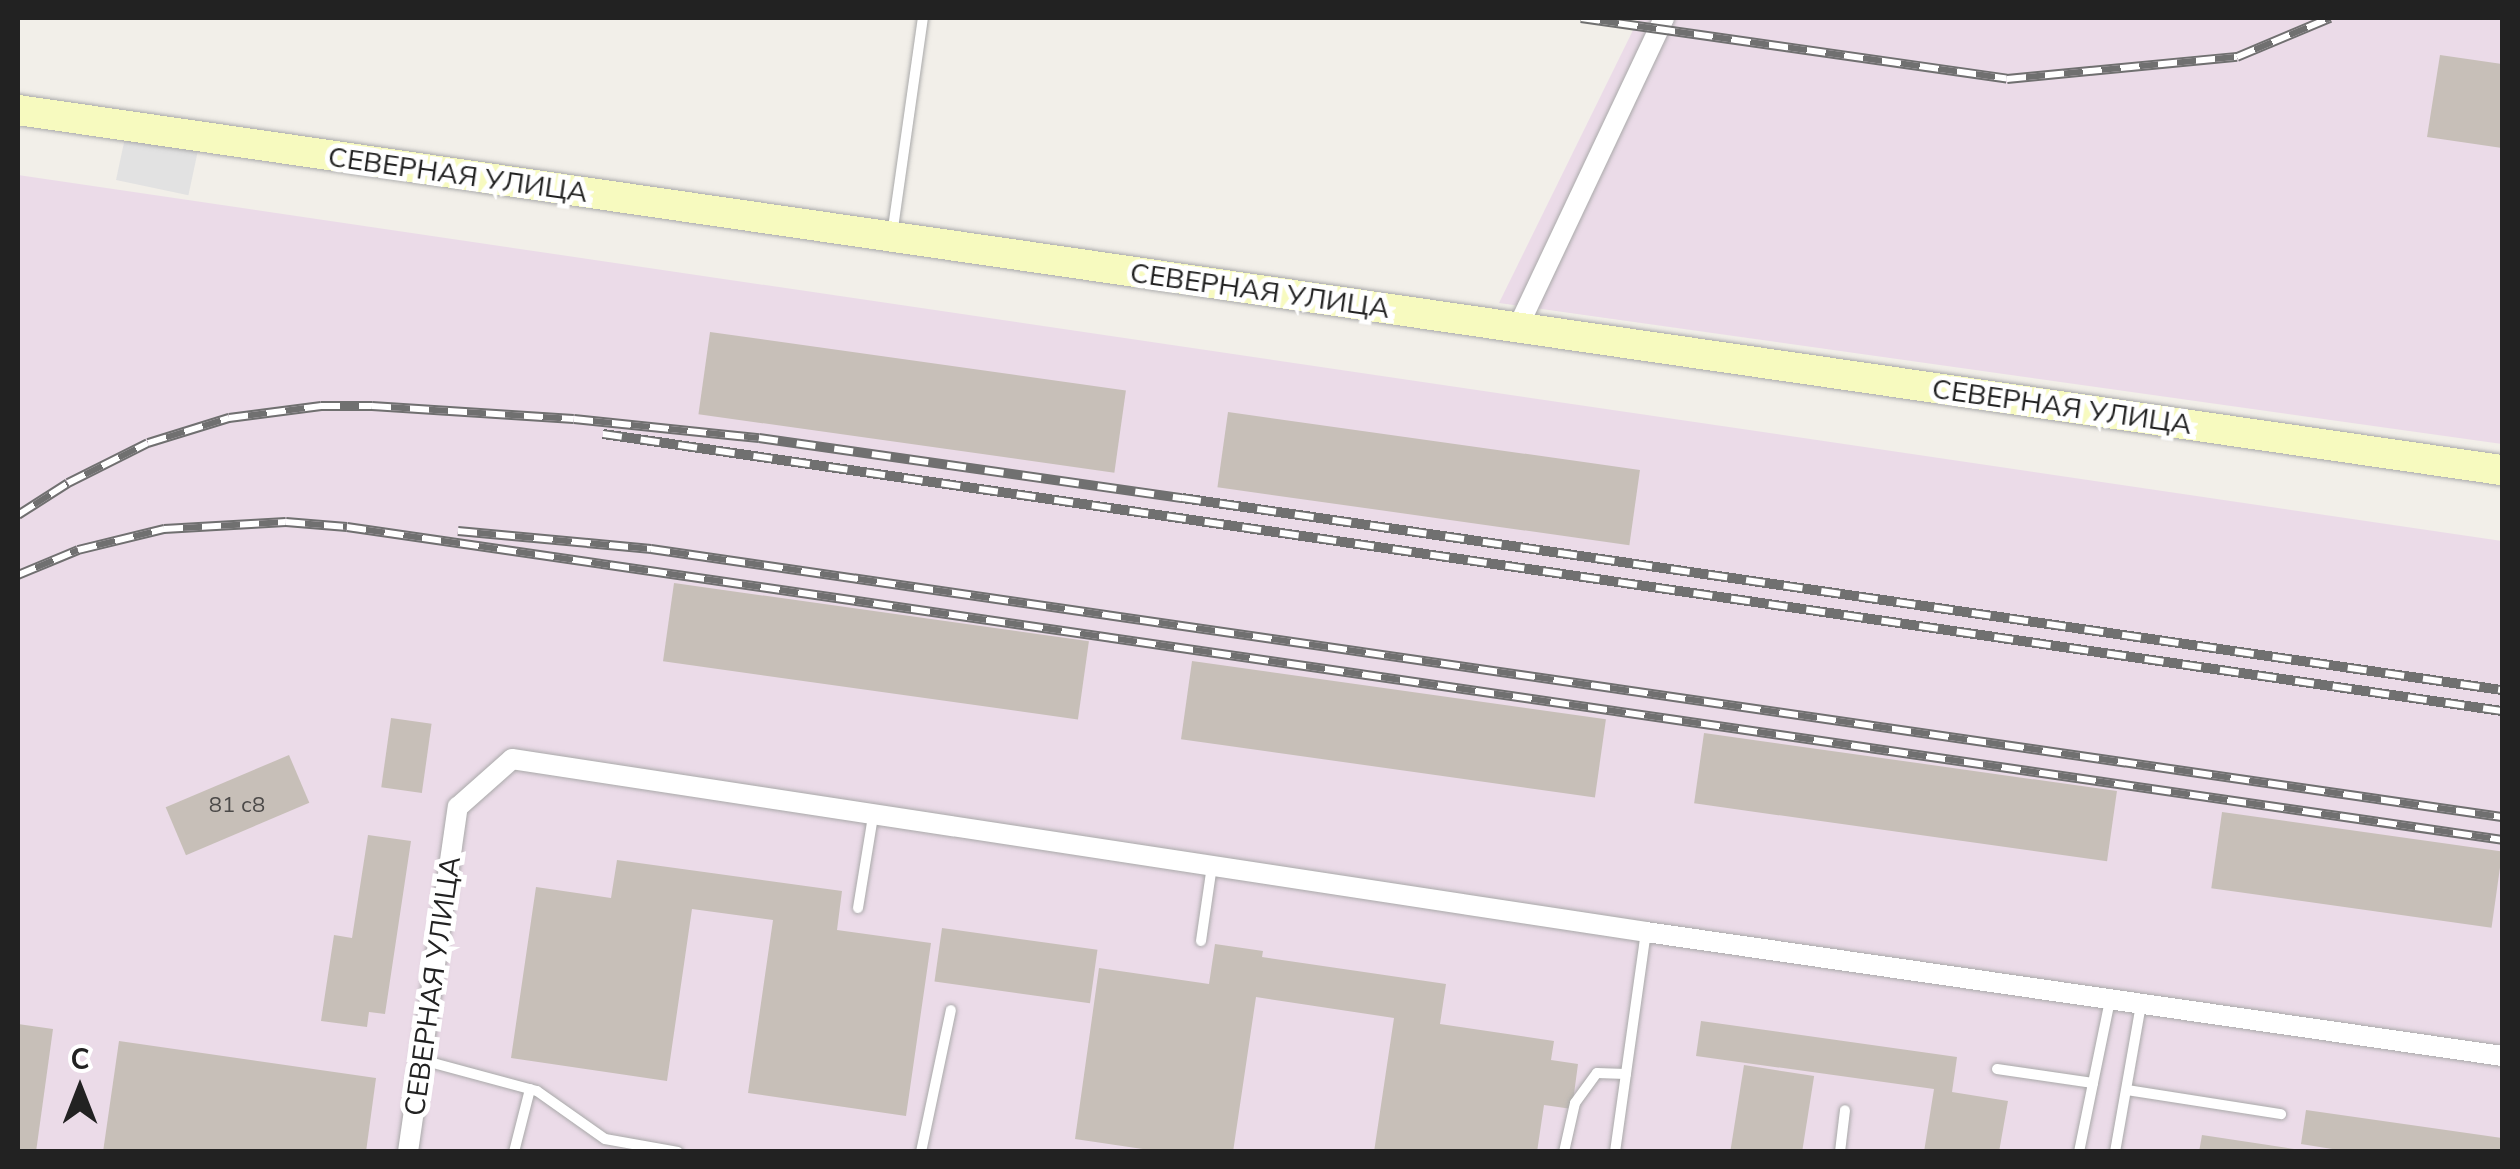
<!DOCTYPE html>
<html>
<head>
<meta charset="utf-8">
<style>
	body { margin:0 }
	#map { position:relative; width:2520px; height:1169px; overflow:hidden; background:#f2efe9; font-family:Mulish,sans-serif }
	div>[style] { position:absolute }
	.industrial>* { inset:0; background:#ebdbe8 }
	.parking>* { inset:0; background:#e2e2e2; transform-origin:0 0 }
	.building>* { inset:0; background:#c7bfb8; transform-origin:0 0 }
	.roads { filter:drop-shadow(0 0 2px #a9a9a9) drop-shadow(0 0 2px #a9a9a9) }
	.service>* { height:10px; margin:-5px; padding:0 5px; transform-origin:5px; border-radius:5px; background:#fff }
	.minor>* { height:20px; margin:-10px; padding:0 10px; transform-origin:10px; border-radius:10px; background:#fff }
	.secondary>* { height:30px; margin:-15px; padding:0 15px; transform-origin:15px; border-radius:15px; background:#f7fabf }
	.rail>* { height:10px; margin-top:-5px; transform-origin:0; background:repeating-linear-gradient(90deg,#fff 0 19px,#707070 0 38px); box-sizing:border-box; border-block:2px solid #707070 }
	span { translate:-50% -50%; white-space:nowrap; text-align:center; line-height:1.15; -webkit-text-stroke:10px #fff; paint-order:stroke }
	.number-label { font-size:22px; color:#4b4948 }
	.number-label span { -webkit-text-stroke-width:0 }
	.street-label { font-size:28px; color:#222 }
	.frame { position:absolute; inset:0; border:20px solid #222; pointer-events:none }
	.north { position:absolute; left:30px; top:1039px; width:100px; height:100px; -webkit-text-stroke:8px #fff; paint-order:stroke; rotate:0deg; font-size:28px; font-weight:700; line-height:40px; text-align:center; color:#222 }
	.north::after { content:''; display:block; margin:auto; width:35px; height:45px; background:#222; clip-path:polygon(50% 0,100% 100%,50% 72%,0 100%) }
</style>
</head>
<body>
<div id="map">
	<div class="industrial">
		<div style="clip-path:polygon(1639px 18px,2502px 18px,2502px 444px,1499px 303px)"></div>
		<div style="clip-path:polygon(18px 175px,2502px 541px,2502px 1151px,18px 1151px)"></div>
	</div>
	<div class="parking">
		<div style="left:126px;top:133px;width:74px;height:48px;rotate:12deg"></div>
	</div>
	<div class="building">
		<div style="clip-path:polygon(2440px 55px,2502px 64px,2502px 148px,2427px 137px)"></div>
		<div style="left:710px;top:332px;width:420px;height:83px;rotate:8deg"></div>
		<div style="left:1228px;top:412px;width:416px;height:76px;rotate:8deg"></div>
		<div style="left:674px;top:583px;width:419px;height:79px;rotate:8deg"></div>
		<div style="left:1192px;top:661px;width:418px;height:79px;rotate:8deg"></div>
		<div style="left:391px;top:718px;width:41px;height:70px;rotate:8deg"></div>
		<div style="left:1704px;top:733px;width:417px;height:71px;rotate:8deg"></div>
		<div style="left:289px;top:755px;width:52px;height:134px;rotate:67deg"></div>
		<div style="left:2222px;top:812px;width:283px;height:77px;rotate:8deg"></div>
		<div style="clip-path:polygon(368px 835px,411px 841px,385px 1014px,369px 1012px,367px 1027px,321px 1021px,334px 935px,352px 938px)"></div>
		<div style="clip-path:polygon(617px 860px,842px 891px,837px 930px,931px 943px,906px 1116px,748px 1093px,773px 920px,692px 909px,667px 1081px,511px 1058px,536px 887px,611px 898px)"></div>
		<div style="left:942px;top:928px;width:157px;height:54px;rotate:8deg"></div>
		<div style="clip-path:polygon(1215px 944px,1263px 951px,1262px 957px,1446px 984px,1440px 1024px,1554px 1041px,1551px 1060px,1578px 1064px,1572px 1109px,1544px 1105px,1537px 1152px,1374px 1152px,1394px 1018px,1256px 997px,1233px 1152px,1163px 1152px,1075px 1139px,1099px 968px,1209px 984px)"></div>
		<div style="clip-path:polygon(1701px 1021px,1957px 1057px,1952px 1092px,2008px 1101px,1999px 1152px,1924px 1152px,1934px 1089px,1696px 1056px)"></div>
		<div style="clip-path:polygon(18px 1024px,53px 1029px,36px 1152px,18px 1152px)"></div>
		<div style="clip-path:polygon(119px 1041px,376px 1078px,366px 1152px,103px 1152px)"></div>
		<div style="left:1744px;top:1065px;width:71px;height:88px;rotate:9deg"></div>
		<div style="clip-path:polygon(2306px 1110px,2502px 1138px,2502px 1152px,2351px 1152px,2301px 1144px)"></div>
		<div style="clip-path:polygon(2202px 1135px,2294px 1149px,2294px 1152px,2199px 1152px)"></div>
	</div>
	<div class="roads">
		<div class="service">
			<div style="left:892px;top:235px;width:219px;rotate:-81.9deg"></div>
			<div style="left:858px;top:908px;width:93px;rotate:-80.7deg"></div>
			<div style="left:1201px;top:941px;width:76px;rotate:-81.7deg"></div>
			<div style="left:422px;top:1060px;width:119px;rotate:15.1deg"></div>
			<div style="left:537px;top:1091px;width:83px;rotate:35.2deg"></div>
			<div style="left:605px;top:1139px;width:74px;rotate:10.1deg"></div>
			<div style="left:1997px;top:1069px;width:97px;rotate:8.3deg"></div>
			<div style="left:2093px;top:1083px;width:85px;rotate:-78.4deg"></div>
			<div style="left:2127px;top:1090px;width:156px;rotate:8.9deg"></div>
			<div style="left:514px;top:1152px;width:65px;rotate:-75.7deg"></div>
			<div style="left:921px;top:1152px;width:145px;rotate:-78.1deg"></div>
			<div style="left:1564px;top:1152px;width:50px;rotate:-77.3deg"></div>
			<div style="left:1575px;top:1103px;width:37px;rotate:-54deg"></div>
			<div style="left:1597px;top:1073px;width:29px;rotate:2deg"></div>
			<div style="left:1615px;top:1152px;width:222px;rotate:-82deg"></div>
			<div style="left:1840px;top:1152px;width:42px;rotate:-83.2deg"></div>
			<div style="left:2079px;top:1152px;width:70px;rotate:-78.5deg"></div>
			<div style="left:2115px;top:1152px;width:150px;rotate:-80deg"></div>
		</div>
		<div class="minor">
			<div style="left:1518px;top:327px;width:342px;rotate:-64.7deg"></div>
			<div style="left:408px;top:1152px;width:349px;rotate:-81.8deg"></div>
			<div style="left:458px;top:807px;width:72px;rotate:-41.6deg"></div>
			<div style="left:512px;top:759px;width:1147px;rotate:8.67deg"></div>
			<div style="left:1646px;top:932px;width:865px;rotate:8.24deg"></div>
		</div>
		<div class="secondary">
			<div style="left:18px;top:110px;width:2510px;rotate:8.25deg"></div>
		</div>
	</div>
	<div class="rail">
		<div style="left:1581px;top:18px;width:430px;rotate:8.1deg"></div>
		<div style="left:2007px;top:79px;width:231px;rotate:-5.5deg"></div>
		<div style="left:2237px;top:57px;width:101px;rotate:-22.8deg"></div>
		<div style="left:603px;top:434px;width:1919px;rotate:8.3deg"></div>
		<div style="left:18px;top:515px;width:59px;rotate:-32.6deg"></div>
		<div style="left:68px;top:483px;width:89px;rotate:-26.6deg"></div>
		<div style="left:148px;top:443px;width:85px;rotate:-17.2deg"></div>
		<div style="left:229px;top:418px;width:93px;rotate:-7.4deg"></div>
		<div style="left:321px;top:406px;width:51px"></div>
		<div style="left:372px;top:406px;width:202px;rotate:3.7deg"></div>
		<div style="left:574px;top:419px;width:186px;rotate:5.9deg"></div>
		<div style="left:759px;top:438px;width:427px;rotate:8.1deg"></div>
		<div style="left:1182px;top:498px;width:1334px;rotate:8.28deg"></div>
		<div style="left:458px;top:531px;width:194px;rotate:5.3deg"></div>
		<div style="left:651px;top:549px;width:1870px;rotate:8.24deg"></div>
		<div style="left:18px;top:575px;width:65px;rotate:-22.6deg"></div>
		<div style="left:78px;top:550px;width:89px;rotate:-13.7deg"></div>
		<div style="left:164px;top:529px;width:122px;rotate:-3.3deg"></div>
		<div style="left:286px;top:522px;width:61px;rotate:4.7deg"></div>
		<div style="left:347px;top:527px;width:2178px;rotate:8.26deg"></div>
	</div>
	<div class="number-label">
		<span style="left:237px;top:805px">81 с8</span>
	</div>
	<div class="street-label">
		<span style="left:458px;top:174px;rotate:8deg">СЕВЕРНАЯ УЛИЦА</span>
		<span style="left:1260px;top:290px;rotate:8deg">СЕВЕРНАЯ УЛИЦА</span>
		<span style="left:2062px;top:406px;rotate:8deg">СЕВЕРНАЯ УЛИЦА</span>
		<span style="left:432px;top:986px;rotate:-82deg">СЕВЕРНАЯ УЛИЦА</span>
	</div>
	<div class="frame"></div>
	<div class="north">С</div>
</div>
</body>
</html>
